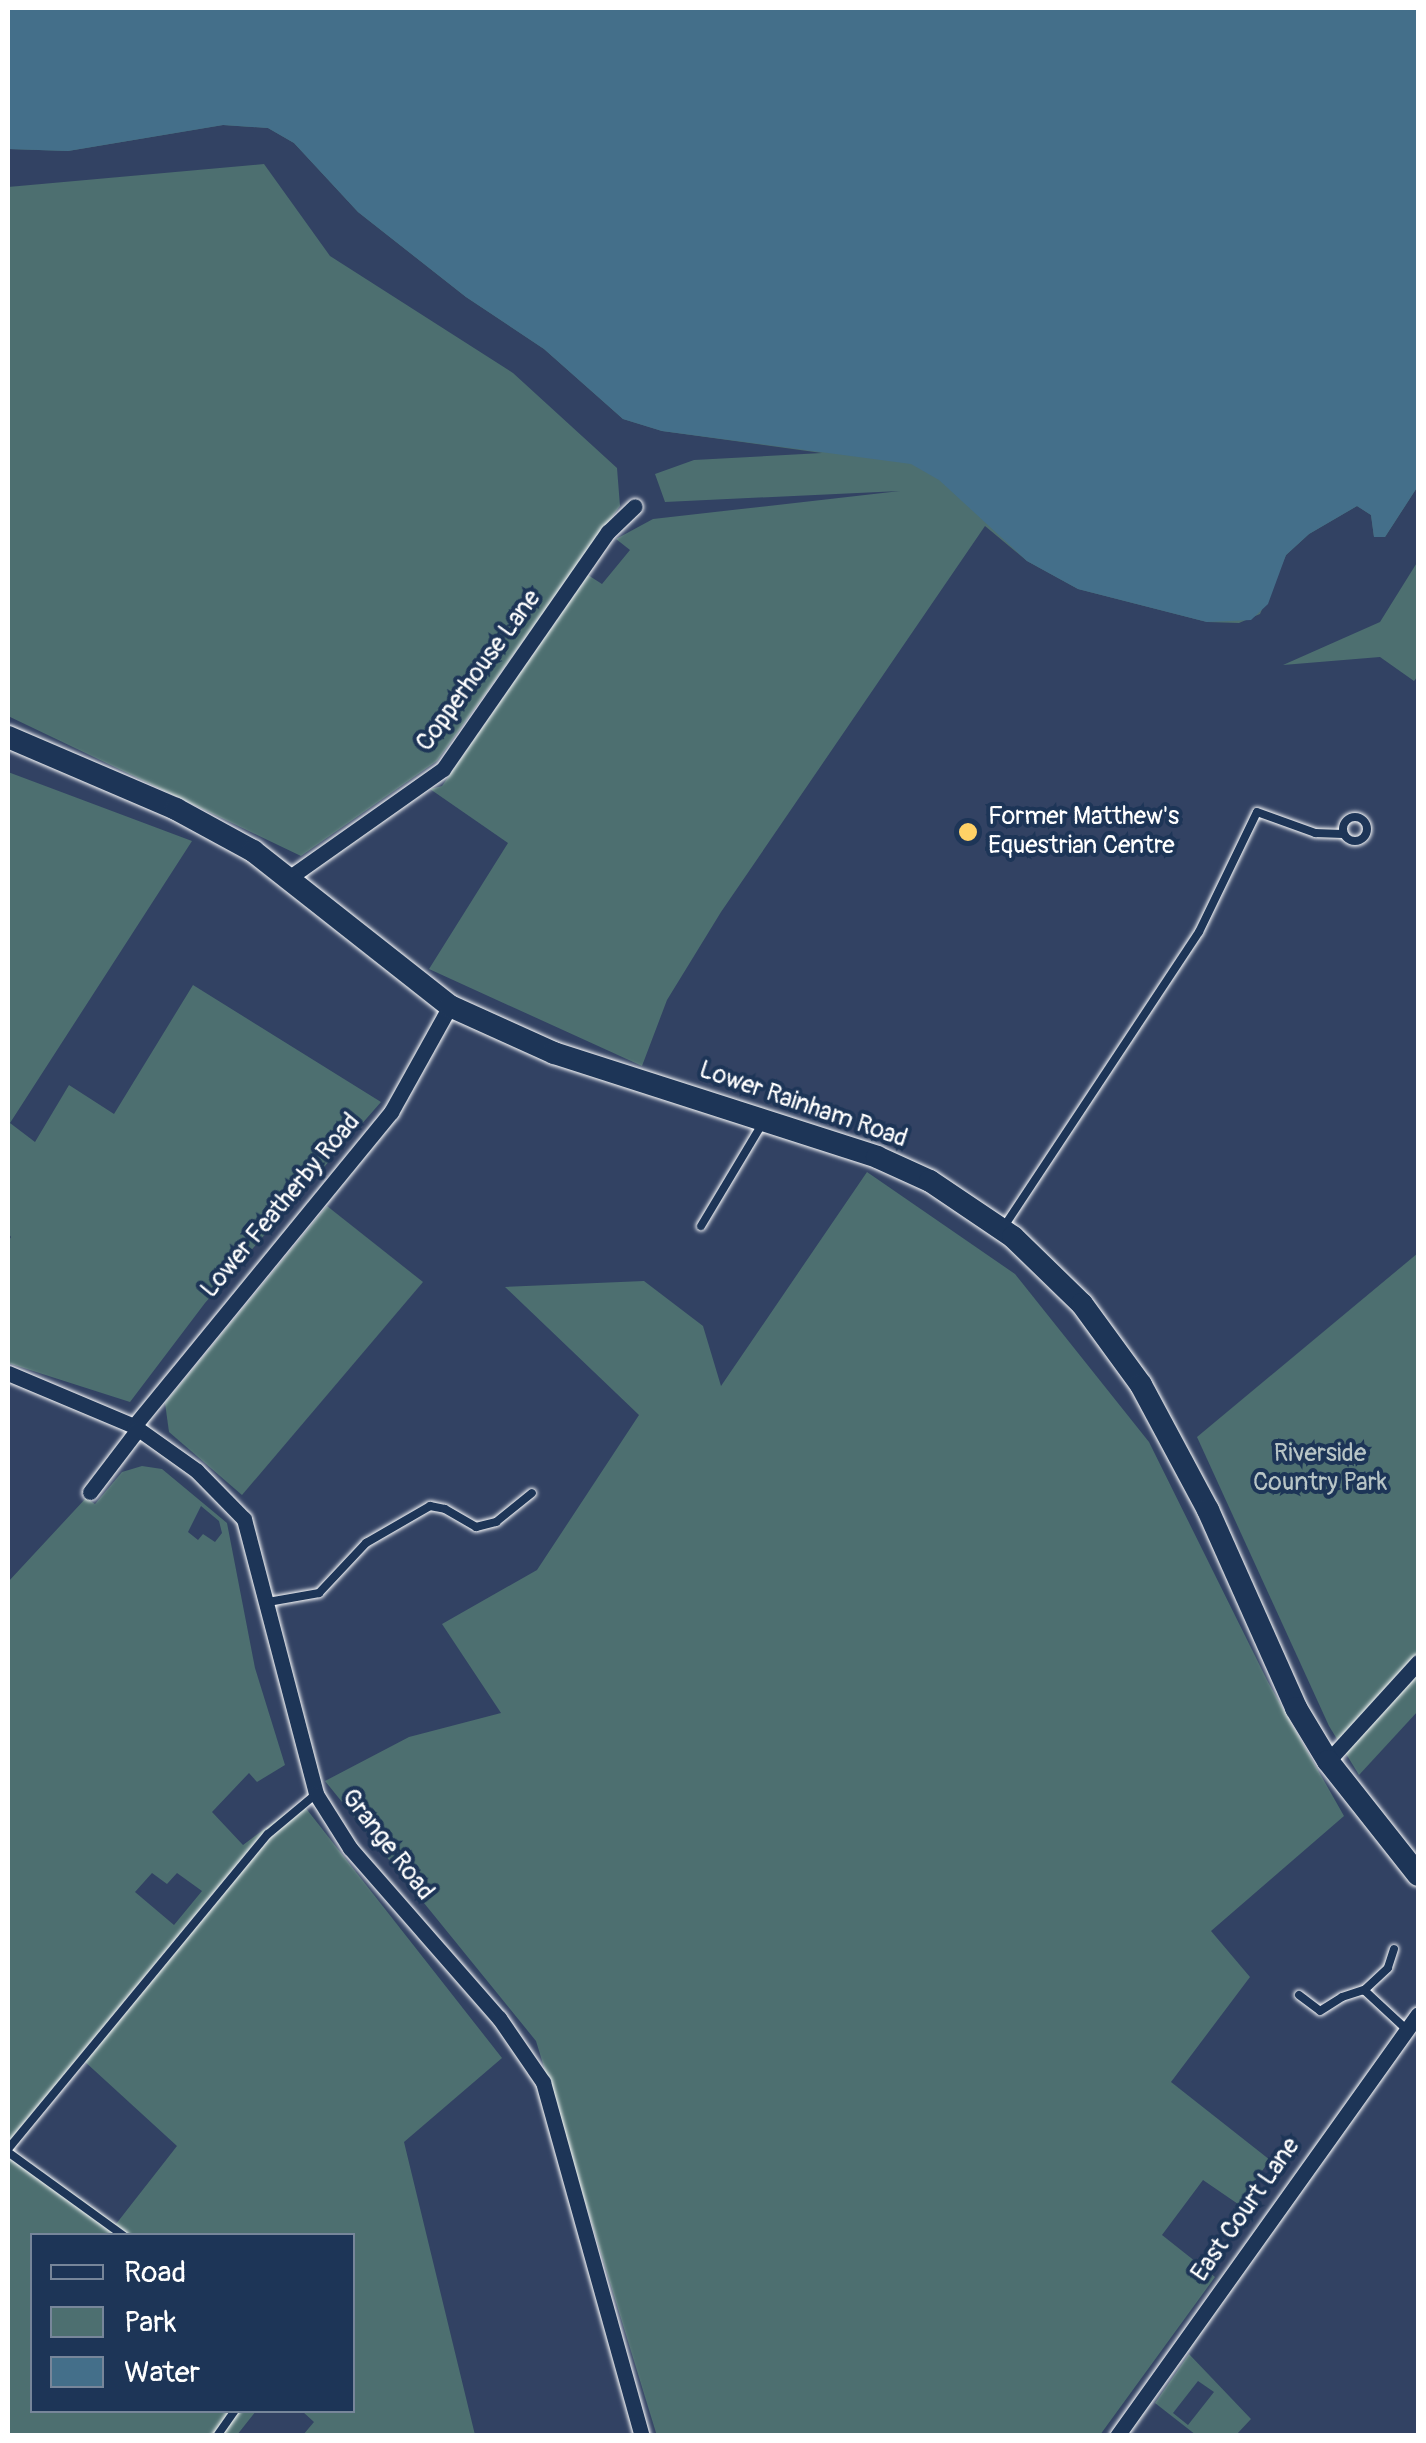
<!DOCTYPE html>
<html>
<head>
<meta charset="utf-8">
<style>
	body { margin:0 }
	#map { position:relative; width:1426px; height:2443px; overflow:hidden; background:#324263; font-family:Pangolin,sans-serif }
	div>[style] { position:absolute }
	.green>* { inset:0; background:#4d6f70 }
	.water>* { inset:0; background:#446f8a }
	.roads { filter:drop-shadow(0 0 2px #fff) drop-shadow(0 0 2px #fff) }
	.service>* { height:8px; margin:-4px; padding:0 4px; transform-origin:4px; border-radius:4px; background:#1d3557 }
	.service>.ring { margin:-4px; padding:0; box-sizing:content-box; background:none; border:8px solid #1d3557; border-radius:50% }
	.minor>* { height:15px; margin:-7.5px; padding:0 7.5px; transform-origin:7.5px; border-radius:7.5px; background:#1d3557 }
	.secondary>* { height:22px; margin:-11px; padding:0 11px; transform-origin:11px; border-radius:11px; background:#1d3557 }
	.dots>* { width:28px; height:28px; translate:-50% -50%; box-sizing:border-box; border:5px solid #1d3557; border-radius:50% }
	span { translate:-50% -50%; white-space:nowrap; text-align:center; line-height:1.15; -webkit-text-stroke:8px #1d3557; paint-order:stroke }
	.street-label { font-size:25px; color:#fff }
	.poi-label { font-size:25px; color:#fff }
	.left { translate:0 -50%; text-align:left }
	.park-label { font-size:25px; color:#b8c5c6 }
	.frame { position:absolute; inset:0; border:10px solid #fff; pointer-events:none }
	.legend { position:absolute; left:30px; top:2233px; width:325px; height:180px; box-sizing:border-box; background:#1d3557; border:2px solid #77869a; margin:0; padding:12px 18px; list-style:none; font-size:30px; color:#fff }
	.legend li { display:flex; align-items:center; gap:20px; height:50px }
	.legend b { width:50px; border:2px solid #77869a }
</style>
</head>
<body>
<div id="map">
	<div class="green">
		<div style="clip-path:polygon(8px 8px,1418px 8px,1418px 486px,1385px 537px,1374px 537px,1371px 515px,1357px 506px,1309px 534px,1286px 555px,1260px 614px,1239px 623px,1207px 622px,1078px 589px,1027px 561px,985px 526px,721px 912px,667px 1000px,642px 1066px,429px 969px,508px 843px,430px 789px,442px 786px,588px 575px,602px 584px,630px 550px,616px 539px,653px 519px,900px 491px,665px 502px,655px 474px,694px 460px,822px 453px,662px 431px,623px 419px,544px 349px,466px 297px,358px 212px,294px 143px,268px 128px,223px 125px,68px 151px,8px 149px)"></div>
		<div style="clip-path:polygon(264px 164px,330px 256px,513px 373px,617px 468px,620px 506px,437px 761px,301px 856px,8px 716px,8px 187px)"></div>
		<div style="clip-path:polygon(1418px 561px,1418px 676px,1414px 681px,1380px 657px,1283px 665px,1380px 622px)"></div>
		<div style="clip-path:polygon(8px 772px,192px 841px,10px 1123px,35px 1142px,69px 1085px,114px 1114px,193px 985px,381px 1102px,205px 1303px,130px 1402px,8px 1363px,8px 1242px,11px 1237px,8px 1233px)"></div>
		<div style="clip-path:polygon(867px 1172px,1015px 1274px,1149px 1442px,1268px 1682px,1344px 1816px,1211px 1931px,1250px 1977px,1171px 2082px,1270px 2160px,1238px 2204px,1203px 2180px,1162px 2235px,1215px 2277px,1100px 2435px,657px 2436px,536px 2041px,325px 1781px,409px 1737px,501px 1713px,442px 1624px,537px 1570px,639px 1415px,505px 1287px,644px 1281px,703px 1326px,721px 1386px)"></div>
		<div style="clip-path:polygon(327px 1206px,423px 1282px,242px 1495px,169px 1432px,165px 1403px)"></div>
		<div style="clip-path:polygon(1418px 1253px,1418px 1711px,1359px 1775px,1329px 1726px,1197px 1437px)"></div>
		<div style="clip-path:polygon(evenodd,142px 1466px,162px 1469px,227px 1523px,255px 1668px,285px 1765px,257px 1782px,249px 1773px,212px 1812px,243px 1845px,301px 1802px,502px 2058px,404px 2142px,475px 2435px,303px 2435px,314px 2422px,302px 2411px,352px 2410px,352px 2236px,32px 2236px,32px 2410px,256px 2411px,237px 2435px,8px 2435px,8px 1582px,86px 1498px,95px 1504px,122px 1472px,142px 1466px,201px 1506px,219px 1521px,222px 1533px,215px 1542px,203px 1534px,198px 1540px,188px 1532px,201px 1506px,142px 1466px,152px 1873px,167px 1884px,177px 1873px,202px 1891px,174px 1925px,135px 1892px,152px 1873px,142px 1466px,83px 2060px,177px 2146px,116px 2224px,12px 2150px,83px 2060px)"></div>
		<div style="clip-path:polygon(evenodd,1189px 2354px,1251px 2419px,1236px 2435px,1196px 2435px,1155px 2403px,1189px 2354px,1198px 2381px,1214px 2392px,1188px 2425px,1173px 2413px,1198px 2381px)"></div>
	</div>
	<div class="water">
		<div style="clip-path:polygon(8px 8px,1418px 8px,1418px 486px,1385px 537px,1374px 537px,1371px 515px,1357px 506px,1309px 534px,1286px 555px,1268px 604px,1251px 620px,1207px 622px,1078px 589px,1027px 561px,939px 480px,911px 464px,662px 431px,623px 419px,544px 349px,466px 297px,358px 212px,294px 143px,268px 128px,223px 125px,68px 151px,8px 149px)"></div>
	</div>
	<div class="roads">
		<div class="service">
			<div class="ring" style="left:1343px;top:817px;width:16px;height:16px"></div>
			<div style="left:1005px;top:1225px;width:351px;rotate:-56.5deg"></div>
			<div style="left:1199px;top:932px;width:133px;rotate:-64.2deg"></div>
			<div style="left:1257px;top:812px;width:62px;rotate:19.9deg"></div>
			<div style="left:1315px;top:833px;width:28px;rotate:2deg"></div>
			<div style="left:701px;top:1226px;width:119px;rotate:-59.1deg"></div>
			<div style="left:268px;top:1602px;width:52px;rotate:-10deg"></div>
			<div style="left:319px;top:1593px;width:69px;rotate:-46.8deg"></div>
			<div style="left:366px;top:1543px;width:74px;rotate:-30deg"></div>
			<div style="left:430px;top:1506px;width:15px;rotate:11deg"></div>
			<div style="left:445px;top:1509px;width:36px;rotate:30deg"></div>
			<div style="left:476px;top:1527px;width:21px;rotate:-14deg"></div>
			<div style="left:496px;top:1522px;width:46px;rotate:-38.9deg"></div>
			<div style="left:1394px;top:1949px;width:20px;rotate:108deg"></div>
			<div style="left:1388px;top:1968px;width:33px;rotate:137deg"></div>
			<div style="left:1364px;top:1990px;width:57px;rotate:42.9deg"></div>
			<div style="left:1299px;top:1995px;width:26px;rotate:37deg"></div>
			<div style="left:1320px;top:2011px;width:26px;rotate:-32deg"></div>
			<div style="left:1342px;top:1997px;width:23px;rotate:-18deg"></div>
			<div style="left:8px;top:2149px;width:408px;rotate:-50.5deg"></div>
			<div style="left:268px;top:1834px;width:62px;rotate:-39.8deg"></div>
			<div style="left:8px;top:2152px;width:143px;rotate:35.9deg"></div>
			<div style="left:217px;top:2436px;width:32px;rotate:-55deg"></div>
		</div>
		<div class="minor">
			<div style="left:290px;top:877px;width:187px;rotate:-35.2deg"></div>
			<div style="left:443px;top:769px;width:289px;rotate:-55.2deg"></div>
			<div style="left:608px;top:532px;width:37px;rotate:-44deg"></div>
			<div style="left:8px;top:1373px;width:137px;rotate:22.8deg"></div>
			<div style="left:134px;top:1426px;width:77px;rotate:35.5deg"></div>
			<div style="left:197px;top:1471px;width:67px;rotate:45.6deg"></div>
			<div style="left:244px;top:1519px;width:284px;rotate:75.3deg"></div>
			<div style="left:316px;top:1794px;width:64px;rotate:57.8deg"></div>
			<div style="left:350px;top:1848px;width:226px;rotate:48.8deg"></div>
			<div style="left:499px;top:2018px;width:78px;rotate:55.5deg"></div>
			<div style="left:543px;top:2082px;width:368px;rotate:74.4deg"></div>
			<div style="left:134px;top:1426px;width:406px;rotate:-50.7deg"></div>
			<div style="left:391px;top:1112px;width:121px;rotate:-60.9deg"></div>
			<div style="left:90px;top:1492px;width:79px;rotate:-52.7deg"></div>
			<div style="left:1328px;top:1761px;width:134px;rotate:-47.7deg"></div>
			<div style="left:1117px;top:2436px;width:518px;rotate:-54.5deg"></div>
		</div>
		<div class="secondary">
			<div style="left:8px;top:737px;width:183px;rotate:23.2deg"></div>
			<div style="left:176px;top:809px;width:88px;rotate:28.6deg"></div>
			<div style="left:253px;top:851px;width:251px;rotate:38.2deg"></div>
			<div style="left:450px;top:1006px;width:114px;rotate:24.3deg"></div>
			<div style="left:554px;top:1053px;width:339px;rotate:17.8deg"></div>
			<div style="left:877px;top:1157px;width:58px;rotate:24.4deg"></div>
			<div style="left:930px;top:1181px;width:100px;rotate:34deg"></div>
			<div style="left:1013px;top:1237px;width:96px;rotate:44.2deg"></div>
			<div style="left:1082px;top:1304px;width:100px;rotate:53.9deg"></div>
			<div style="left:1141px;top:1385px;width:142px;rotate:61.8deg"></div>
			<div style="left:1208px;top:1510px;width:217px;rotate:66deg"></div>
			<div style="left:1296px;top:1708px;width:62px;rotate:58.9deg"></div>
			<div style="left:1328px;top:1761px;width:145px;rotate:51.7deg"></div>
		</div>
	</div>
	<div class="dots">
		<div style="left:968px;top:832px;background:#ffd166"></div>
	</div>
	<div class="street-label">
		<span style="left:479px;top:671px;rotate:-54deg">Copperhouse Lane</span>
		<span style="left:803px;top:1105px;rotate:19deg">Lower Rainham Road</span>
		<span style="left:281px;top:1206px;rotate:-50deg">Lower Featherby Road</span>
		<span style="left:387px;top:1845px;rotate:52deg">Grange Road</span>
		<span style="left:1246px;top:2210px;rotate:-55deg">East Court Lane</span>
	</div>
	<div class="poi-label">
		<span class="left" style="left:988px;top:832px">Former Matthew's<br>Equestrian Centre</span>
	</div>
	<div class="park-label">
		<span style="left:1320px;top:1469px">Riverside<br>Country Park</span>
	</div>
	<div class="frame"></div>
	<ul class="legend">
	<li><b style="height:12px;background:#1d3557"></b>Road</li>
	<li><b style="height:28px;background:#4d6f70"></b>Park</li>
	<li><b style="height:28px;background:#446f8a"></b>Water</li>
	</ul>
</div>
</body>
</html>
